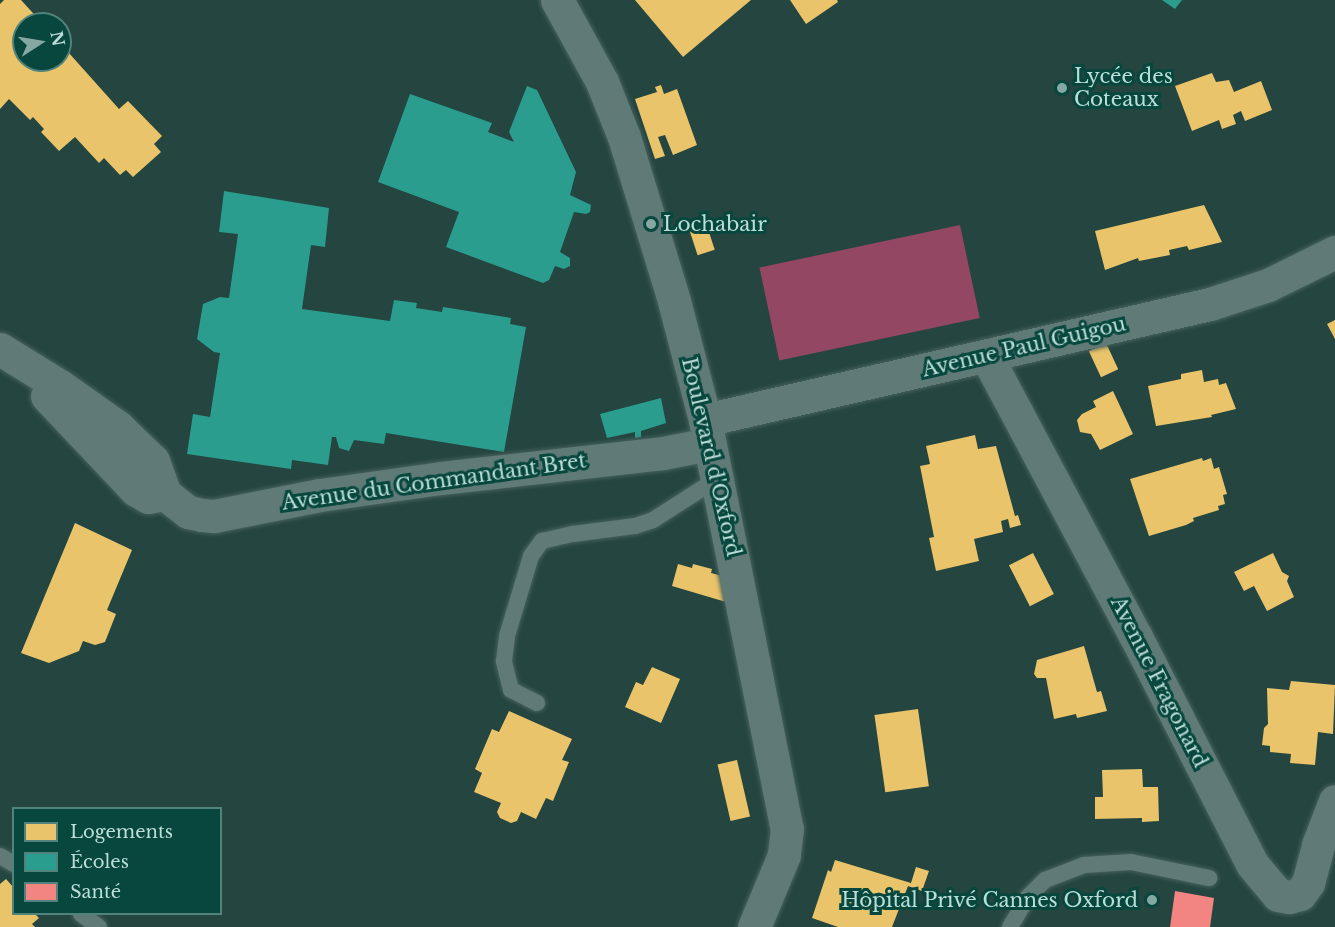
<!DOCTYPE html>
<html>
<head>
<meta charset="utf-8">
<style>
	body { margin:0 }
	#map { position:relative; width:1335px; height:927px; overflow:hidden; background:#244540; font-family:"Libre Baskerville",serif }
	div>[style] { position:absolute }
	.green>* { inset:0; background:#934762; transform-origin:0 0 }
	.homes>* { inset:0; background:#e9c46a; transform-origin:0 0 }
	.schools>* { inset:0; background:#2a9d8f }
	.health>* { inset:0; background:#f28482 }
	.roads { filter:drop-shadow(0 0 2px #47615d) drop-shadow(0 0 2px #47615d) }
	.lane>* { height:16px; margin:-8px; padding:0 8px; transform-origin:8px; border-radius:8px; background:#607b77 }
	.street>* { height:33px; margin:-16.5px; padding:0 16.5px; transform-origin:16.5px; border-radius:16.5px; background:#607b77 }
	.dots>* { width:16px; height:16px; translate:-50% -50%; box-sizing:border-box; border:3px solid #07473e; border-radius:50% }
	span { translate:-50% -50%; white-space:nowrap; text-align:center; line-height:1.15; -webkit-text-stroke:6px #07473e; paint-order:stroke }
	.poi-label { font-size:20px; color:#bbded7 }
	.left { translate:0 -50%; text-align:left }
	.right { translate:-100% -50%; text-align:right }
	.street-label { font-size:20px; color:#bbded7 }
	.legend { position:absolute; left:12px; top:807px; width:210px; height:108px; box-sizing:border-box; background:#07473e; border:2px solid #4f837b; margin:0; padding:8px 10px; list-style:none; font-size:18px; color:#bbded7 }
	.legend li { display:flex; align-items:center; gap:12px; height:30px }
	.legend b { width:30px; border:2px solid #4f837b }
	.north { position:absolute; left:12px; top:12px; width:60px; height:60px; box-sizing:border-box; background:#07473e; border:2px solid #4f837b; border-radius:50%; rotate:78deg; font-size:16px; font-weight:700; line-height:24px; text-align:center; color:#bbded7 }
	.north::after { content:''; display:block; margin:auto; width:21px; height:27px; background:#86a8a2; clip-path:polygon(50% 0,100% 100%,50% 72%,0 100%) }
</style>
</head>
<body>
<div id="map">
	<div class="green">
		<div style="left:960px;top:225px;width:95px;height:205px;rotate:78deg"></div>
	</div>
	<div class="homes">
		<div style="clip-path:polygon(4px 0,21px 0,43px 24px,24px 24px,24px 60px,60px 60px,60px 43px,119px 109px,128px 101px,162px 136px,154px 144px,161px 152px,133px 177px,126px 170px,120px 175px,104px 158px,99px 163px,75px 137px,59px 151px,41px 132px,44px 129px,33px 117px,30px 120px,9px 99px,0 109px,0 4px)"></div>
		<div style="clip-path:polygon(635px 0,751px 0,683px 57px)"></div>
		<div style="clip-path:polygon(790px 0,837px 0,838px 2px,806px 24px)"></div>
		<div style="clip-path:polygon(1212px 73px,1216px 82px,1229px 80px,1234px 92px,1261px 81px,1272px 110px,1245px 121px,1241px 111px,1233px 115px,1236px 124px,1222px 129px,1219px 120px,1192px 131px,1175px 86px)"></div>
		<div style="clip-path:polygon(661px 85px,664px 94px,677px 89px,697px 145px,673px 155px,665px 135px,658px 137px,665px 156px,655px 159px,635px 99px,657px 92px,655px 87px)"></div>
		<div style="clip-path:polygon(1204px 205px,1222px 242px,1189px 250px,1187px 246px,1169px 250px,1170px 255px,1139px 261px,1138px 258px,1105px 270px,1095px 231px)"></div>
		<div style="left:707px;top:226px;width:25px;height:18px;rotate:72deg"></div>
		<div style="clip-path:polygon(1335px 320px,1335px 339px,1327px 324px)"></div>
		<div style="left:1106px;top:343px;width:29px;height:19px;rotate:65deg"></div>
		<div style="clip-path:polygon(1202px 370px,1204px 382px,1218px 379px,1219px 385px,1226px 383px,1236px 409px,1211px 415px,1212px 417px,1156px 426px,1148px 386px,1181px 379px,1181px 374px)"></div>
		<div style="clip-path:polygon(1113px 391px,1133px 434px,1100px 450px,1091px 434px,1080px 432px,1077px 420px,1082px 414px,1096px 407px,1093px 401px)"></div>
		<div style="clip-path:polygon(975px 435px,978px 449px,996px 446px,1015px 516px,1018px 515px,1021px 525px,1010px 528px,1008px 519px,1001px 521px,1003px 532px,974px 539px,979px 561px,936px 571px,929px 538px,934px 537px,920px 466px,930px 464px,926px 446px)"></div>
		<div style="clip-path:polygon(1202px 458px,1203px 461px,1211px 458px,1214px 469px,1219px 467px,1227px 494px,1223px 495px,1225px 504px,1218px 506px,1219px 510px,1193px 518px,1194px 521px,1186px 525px,1149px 536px,1130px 479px)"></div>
		<div style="clip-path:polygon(75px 523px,132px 550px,107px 610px,116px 614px,105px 642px,95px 645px,83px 641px,79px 651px,49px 663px,21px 653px)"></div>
		<div style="left:1033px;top:553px;width:46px;height:27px;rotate:63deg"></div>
		<div style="clip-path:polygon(1273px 553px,1282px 572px,1289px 576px,1287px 581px,1294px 597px,1267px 611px,1254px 586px,1244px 591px,1234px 572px)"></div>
		<div style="clip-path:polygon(678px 564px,692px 568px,693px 564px,712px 569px,711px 573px,723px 576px,726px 602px,672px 586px)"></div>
		<div style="clip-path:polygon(1084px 646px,1097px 692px,1101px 691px,1107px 711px,1077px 718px,1076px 714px,1054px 719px,1046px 678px,1037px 678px,1034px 674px,1037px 660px)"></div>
		<div style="clip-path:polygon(652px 667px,680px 679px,661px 723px,625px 707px,636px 682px,643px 685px)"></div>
		<div style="clip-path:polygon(1291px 681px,1335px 685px,1333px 734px,1318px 732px,1315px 765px,1290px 763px,1291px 754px,1270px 752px,1270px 746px,1262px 745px,1264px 728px,1268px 724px,1267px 688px,1289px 690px)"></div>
		<div style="left:918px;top:709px;width:78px;height:44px;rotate:82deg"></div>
		<div style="clip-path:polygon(509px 711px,572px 739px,562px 760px,569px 762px,553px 801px,546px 798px,536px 819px,521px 812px,517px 821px,511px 823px,500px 818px,497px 812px,501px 803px,474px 792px,482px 773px,475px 769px,492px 729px,499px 732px)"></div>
		<div style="left:737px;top:760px;width:58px;height:20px;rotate:77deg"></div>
		<div style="clip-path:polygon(1142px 769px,1143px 787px,1158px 787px,1159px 821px,1142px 822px,1142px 818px,1095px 819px,1095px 797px,1103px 797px,1102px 770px)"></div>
		<div style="clip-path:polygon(835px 860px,911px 883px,916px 867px,929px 871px,922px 891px,908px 886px,892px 927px,838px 927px,812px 918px,828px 870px,831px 872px)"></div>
		<div style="clip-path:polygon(6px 879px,14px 888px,14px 914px,35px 914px,39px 918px,32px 924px,35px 927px,0 927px,0 884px)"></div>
	</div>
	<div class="schools">
		<div style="clip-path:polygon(1162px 0,1182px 0,1175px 9px)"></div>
		<div style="clip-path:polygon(527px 86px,537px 90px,576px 172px,570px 195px,591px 205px,590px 212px,586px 214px,574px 212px,560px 252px,570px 258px,570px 266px,564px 269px,555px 266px,549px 280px,543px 283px,446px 247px,459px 212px,378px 182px,410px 94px,492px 123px,488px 132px,514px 142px,509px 132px)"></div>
		<div style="clip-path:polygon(224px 191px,329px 208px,325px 247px,311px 245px,302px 309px,390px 321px,394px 300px,417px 303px,416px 308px,442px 312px,443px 307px,511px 318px,510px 324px,526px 327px,504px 452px,386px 433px,384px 444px,354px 440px,349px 451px,339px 448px,336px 437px,332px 437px,328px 465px,292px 460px,291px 469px,187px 454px,193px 414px,210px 417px,220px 353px,214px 352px,197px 339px,203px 304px,220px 297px,229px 298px,238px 234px,219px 232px)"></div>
		<div style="clip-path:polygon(661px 398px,666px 423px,641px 431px,641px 437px,635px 438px,635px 432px,607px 438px,600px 414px)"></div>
	</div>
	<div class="health">
		<div style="clip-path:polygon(1175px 891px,1214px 898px,1210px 927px,1170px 927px)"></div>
	</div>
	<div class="roads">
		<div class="lane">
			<div style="left:537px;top:703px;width:29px;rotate:-153deg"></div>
			<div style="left:511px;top:690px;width:30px;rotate:-104deg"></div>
			<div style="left:504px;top:661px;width:25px;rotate:-83deg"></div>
			<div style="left:507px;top:636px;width:84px;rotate:-73.3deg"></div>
			<div style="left:531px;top:556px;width:19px;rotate:-54deg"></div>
			<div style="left:542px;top:541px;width:32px;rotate:-13deg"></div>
			<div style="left:573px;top:534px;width:63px;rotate:-7.4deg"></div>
			<div style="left:635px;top:526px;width:19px;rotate:-18deg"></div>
			<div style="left:653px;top:520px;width:76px;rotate:-32.6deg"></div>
			<div style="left:0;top:856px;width:16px;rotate:30deg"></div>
			<div style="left:81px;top:914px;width:22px;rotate:36deg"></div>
			<div style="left:1010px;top:927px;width:35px;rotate:-59deg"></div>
			<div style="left:1028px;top:897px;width:24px;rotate:-45deg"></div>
			<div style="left:1045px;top:880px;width:42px;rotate:-21deg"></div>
			<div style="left:1084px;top:865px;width:47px;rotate:-3.7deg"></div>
			<div style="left:1131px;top:862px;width:80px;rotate:11.6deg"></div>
		</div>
		<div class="street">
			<div style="left:557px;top:0;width:94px;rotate:61.2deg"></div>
			<div style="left:602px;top:82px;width:59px;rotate:68.2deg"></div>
			<div style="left:624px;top:137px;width:171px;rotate:73deg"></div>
			<div style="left:674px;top:301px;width:123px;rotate:75.4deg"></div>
			<div style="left:705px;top:420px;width:417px;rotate:78.7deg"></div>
			<div style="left:787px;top:829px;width:26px;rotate:97deg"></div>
			<div style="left:784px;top:855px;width:78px;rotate:112.6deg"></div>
			<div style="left:0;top:349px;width:70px;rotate:31.7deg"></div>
			<div style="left:60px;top:386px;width:71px;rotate:35.3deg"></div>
			<div style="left:118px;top:427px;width:49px;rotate:44.2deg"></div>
			<div style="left:153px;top:461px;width:35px;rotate:70deg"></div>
			<div style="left:165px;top:494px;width:29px;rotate:38deg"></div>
			<div style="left:188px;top:512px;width:14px;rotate:12deg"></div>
			<div style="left:202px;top:515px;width:12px;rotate:5deg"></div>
			<div style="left:214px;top:516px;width:108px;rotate:-11.2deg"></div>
			<div style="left:320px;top:495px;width:122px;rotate:-8deg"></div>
			<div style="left:441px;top:478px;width:223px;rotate:-6.4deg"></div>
			<div style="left:663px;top:453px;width:47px;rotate:-11.1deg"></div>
			<div style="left:987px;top:357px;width:315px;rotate:62deg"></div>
			<div style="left:1135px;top:635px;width:257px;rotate:62.9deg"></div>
			<div style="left:1252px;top:864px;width:40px;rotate:50deg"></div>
			<div style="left:1278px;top:895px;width:11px;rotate:10deg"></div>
			<div style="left:1289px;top:897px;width:11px;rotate:-15deg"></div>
			<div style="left:1300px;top:894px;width:14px;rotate:-54deg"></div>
			<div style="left:1308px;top:883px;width:39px;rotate:-75deg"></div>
			<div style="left:1318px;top:845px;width:47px;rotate:-68.9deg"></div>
			<div style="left:47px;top:396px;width:129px;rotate:46.6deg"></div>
			<div style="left:136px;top:490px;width:14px;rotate:30deg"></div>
			<div style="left:148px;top:497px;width:17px;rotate:-10deg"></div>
			<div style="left:705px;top:420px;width:518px;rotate:-12.94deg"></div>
			<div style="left:1210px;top:304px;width:61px;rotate:-18.1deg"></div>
			<div style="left:1268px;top:285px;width:75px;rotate:-26.2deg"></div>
		</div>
	</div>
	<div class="dots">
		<div style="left:1062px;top:88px;background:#86a8a2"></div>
		<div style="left:651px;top:224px;background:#86a8a2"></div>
		<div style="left:1152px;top:900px;background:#86a8a2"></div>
	</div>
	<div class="poi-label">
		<span class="left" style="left:1074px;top:88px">Lycée des<br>Coteaux</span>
		<span class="left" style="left:663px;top:224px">Lochabair</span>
		<span class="right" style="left:1138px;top:900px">Hôpital Privé Cannes Oxford</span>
	</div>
	<div class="street-label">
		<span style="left:1024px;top:347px;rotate:-13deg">Avenue Paul Guigou</span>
		<span style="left:711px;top:457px;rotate:77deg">Boulevard d'Oxford</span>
		<span style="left:434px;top:482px;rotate:-8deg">Avenue du Commandant Bret</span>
		<span style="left:1159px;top:682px;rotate:63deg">Avenue Fragonard</span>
	</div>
	<ul class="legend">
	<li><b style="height:16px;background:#e9c46a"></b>Logements</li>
	<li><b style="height:16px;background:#2a9d8f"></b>Écoles</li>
	<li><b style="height:16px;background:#f28482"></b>Santé</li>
	</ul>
	<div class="north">N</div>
</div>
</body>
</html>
